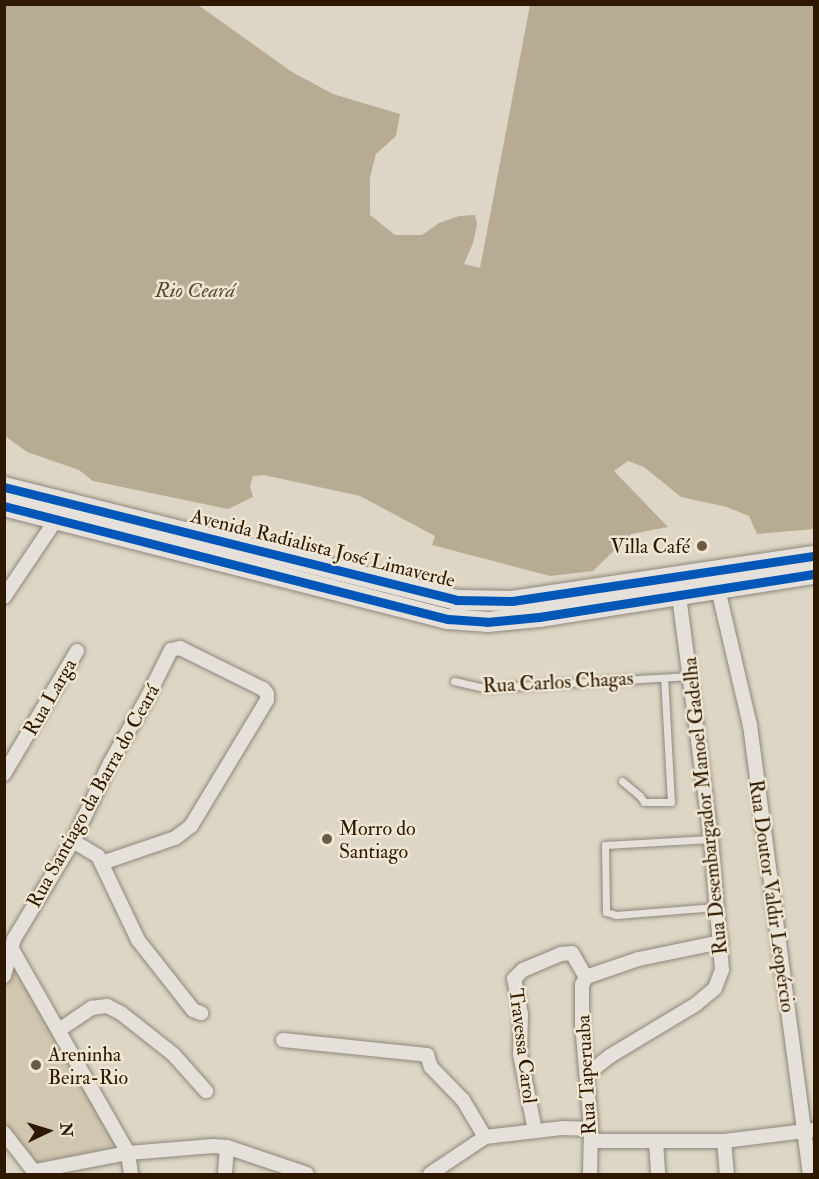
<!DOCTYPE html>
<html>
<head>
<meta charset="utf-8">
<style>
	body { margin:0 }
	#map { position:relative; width:819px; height:1179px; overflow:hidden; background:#ddd6c6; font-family:"IM FELL Double Pica",serif }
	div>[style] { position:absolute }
	.green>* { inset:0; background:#d1c6af }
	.water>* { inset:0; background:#b7ab93 }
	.roads { filter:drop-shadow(0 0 2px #8e877b) drop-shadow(0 0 2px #8e877b) }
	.service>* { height:7px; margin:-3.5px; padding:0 3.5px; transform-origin:3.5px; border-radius:3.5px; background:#e5e1da }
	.minor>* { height:14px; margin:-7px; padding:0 7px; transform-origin:7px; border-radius:7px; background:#e5e1da }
	.secondary>* { height:20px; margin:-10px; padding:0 10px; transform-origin:10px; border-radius:10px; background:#e5e1da }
	.cycleway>* { height:9px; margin:-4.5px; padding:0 4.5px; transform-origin:4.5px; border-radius:4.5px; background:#0057b8 }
	.dots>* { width:16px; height:16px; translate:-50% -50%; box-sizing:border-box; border:3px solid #efe6d4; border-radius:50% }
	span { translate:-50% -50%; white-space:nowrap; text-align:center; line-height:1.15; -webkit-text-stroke:5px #efe6d4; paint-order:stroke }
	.poi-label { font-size:20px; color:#2e1900 }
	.right { translate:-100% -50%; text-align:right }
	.left { translate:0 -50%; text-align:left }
	.street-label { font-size:20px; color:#2e1900 }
	.water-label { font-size:21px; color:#5e4c32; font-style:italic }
	.frame { position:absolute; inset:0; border:6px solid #2e1900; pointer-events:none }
	.north { position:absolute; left:18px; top:1101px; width:60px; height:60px; -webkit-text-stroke:4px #efe6d4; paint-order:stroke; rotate:86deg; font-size:16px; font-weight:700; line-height:24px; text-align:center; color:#2e1900 }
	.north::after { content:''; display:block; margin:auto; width:21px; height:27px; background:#2e1900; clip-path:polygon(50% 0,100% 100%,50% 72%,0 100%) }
</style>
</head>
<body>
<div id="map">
	<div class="green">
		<div style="clip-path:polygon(18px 967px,69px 1056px,116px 1147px,34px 1165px,5px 1123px,5px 986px,13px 968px)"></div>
	</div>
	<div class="water">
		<div style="clip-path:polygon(5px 4px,198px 5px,292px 72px,333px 94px,400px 114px,396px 136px,376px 154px,370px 177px,370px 215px,395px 235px,422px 235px,439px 223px,459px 216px,475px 215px,477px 224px,473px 243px,464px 264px,480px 268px,530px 5px,814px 5px,814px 529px,757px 534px,749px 516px,727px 507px,681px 497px,644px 467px,628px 461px,614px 471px,668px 527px,631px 534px,593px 571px,550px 576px,432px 545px,435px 536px,360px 496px,264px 475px,253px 476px,250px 487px,253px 497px,228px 509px,93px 481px,79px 470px,27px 452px,5px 436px)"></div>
	</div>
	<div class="roads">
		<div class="service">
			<div style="left:454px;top:681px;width:31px;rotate:13deg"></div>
			<div style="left:484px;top:688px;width:207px;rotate:-3.3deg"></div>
			<div style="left:622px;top:781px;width:23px;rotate:40deg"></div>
			<div style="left:640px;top:796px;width:7px;rotate:56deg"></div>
			<div style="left:644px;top:802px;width:27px"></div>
			<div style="left:671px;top:802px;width:124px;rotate:-93.2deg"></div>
			<div style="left:711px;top:839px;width:106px;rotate:176.8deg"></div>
			<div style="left:605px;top:845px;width:67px;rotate:89.1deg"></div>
			<div style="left:606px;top:912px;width:10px;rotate:17deg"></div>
			<div style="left:616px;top:915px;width:100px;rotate:-4.6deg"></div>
		</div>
		<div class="minor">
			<div style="left:718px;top:589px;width:140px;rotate:76.8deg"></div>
			<div style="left:750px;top:725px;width:453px;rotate:82.4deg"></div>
			<div style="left:4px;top:597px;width:93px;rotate:-56deg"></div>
			<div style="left:4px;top:774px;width:143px;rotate:-59.3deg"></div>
			<div style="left:73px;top:841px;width:29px;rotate:31deg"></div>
			<div style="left:98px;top:856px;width:93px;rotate:64.5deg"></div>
			<div style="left:138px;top:940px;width:89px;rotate:51.8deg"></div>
			<div style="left:193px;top:1010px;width:9px;rotate:21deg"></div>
			<div style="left:13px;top:951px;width:232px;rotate:60.3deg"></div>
			<div style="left:128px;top:1153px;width:21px;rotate:82deg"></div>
			<div style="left:4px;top:976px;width:38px;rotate:-75deg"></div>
			<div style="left:14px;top:939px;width:114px;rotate:-59deg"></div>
			<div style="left:73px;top:841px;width:86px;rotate:-64.6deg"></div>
			<div style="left:110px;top:763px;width:73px;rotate:-60.3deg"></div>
			<div style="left:146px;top:700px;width:56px;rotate:-63.4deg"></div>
			<div style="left:171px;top:650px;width:9px;rotate:-13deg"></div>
			<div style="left:180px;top:648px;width:93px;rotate:26.3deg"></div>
			<div style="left:263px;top:689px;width:6px;rotate:51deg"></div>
			<div style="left:267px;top:694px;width:6px;rotate:90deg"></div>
			<div style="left:267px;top:700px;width:147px;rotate:121.1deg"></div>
			<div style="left:191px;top:826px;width:20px;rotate:143deg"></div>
			<div style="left:175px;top:838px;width:77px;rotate:161.1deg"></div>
			<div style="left:586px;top:977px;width:9px;rotate:117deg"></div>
			<div style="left:582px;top:985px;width:38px;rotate:90deg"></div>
			<div style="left:582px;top:1023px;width:106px;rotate:85.1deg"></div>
			<div style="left:591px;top:1129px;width:45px;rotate:91.3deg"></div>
			<div style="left:586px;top:977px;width:56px;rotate:-18.8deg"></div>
			<div style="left:639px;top:959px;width:84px;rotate:-11.7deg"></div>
			<div style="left:59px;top:1030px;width:40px;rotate:-34deg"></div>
			<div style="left:92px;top:1008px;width:15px;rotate:-8deg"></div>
			<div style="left:107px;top:1006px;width:16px;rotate:27deg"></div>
			<div style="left:121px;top:1013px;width:66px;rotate:38.3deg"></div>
			<div style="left:173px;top:1054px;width:50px;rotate:48.3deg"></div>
			<div style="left:283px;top:1040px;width:145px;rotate:5.9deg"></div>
			<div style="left:427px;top:1055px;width:13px;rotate:72deg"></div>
			<div style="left:431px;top:1067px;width:46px;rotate:45.9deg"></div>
			<div style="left:463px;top:1100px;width:43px;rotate:59.3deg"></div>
			<div style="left:587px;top:1074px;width:29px;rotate:-38deg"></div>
			<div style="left:610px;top:1056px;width:99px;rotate:-31deg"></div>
			<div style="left:695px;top:1005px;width:26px;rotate:-40deg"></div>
			<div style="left:715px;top:988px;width:19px;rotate:-69deg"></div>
			<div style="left:722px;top:970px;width:131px;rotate:-94.8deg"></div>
			<div style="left:711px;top:839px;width:254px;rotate:-97.5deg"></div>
			<div style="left:535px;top:1131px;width:78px;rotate:-101deg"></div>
			<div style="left:520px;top:1054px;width:40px;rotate:-88.6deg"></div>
			<div style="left:521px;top:1014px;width:36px;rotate:-101deg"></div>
			<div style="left:514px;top:979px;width:13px;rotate:-45deg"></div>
			<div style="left:523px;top:970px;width:41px;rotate:-22.8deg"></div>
			<div style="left:561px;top:954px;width:11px;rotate:-5deg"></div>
			<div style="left:572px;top:953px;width:28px;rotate:60deg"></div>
			<div style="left:4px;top:1133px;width:52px;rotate:52deg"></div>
			<div style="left:591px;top:1141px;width:133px"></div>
			<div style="left:724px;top:1141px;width:91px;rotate:-7deg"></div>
			<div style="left:724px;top:1141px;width:33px;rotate:85deg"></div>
			<div style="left:656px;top:1142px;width:32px;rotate:86deg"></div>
			<div style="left:35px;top:1171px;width:95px;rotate:-11deg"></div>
			<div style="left:128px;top:1153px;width:85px;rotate:-4.7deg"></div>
			<div style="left:213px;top:1146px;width:14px;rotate:4deg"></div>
			<div style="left:227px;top:1147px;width:84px;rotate:18.6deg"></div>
			<div style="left:225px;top:1174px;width:27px;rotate:-86deg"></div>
			<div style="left:430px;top:1174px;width:66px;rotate:-33.9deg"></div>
			<div style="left:485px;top:1137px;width:79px;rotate:-6.6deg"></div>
			<div style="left:563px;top:1128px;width:28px;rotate:2deg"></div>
		</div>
		<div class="secondary">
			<div style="left:4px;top:487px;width:466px;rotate:14deg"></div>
			<div style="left:456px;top:600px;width:56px;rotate:1deg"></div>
			<div style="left:512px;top:601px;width:305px;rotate:-8.5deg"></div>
			<div style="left:4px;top:506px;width:458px;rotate:14.3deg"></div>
			<div style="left:448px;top:619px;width:39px;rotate:4deg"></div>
			<div style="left:487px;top:622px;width:52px;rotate:-5.5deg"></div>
			<div style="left:539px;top:617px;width:278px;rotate:-8.9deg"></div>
		</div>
	</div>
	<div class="cycleway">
		<div style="left:4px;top:487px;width:466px;rotate:14deg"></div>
		<div style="left:456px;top:600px;width:56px;rotate:1deg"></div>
		<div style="left:512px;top:601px;width:305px;rotate:-8.5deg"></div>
		<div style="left:4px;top:506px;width:458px;rotate:14.3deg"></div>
		<div style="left:448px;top:619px;width:39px;rotate:4deg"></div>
		<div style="left:487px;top:622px;width:52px;rotate:-5.5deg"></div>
		<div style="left:539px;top:617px;width:278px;rotate:-8.9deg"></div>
	</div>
	<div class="dots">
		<div style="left:702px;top:546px;background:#6b5b45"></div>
		<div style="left:327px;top:839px;background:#6b5b45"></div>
		<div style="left:36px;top:1065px;background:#6b5b45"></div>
	</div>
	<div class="poi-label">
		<span class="right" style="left:690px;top:546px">Villa Café</span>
		<span class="left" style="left:339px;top:840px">Morro do<br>Santiago</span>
		<span class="left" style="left:48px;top:1066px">Areninha<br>Beira-Rio</span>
	</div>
	<div class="street-label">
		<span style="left:323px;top:548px;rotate:14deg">Avenida Radialista José Limaverde</span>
		<span style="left:558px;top:682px;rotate:-3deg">Rua Carlos Chagas</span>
		<span style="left:50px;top:697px;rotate:-60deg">Rua Larga</span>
		<span style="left:93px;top:796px;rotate:-61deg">Rua Santiago da Barra do Ceará</span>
		<span style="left:705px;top:806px;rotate:-96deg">Rua Desembargador Manoel Gadelha</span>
		<span style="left:772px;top:896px;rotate:82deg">Rua Doutor Valdir Leopércio</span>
		<span style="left:523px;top:1046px;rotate:83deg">Travessa Carol</span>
		<span style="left:586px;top:1075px;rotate:-93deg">Rua Taperuaba</span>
	</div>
	<div class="water-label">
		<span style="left:195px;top:291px">Rio Ceará</span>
	</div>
	<div class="frame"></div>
	<div class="north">N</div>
</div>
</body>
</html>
